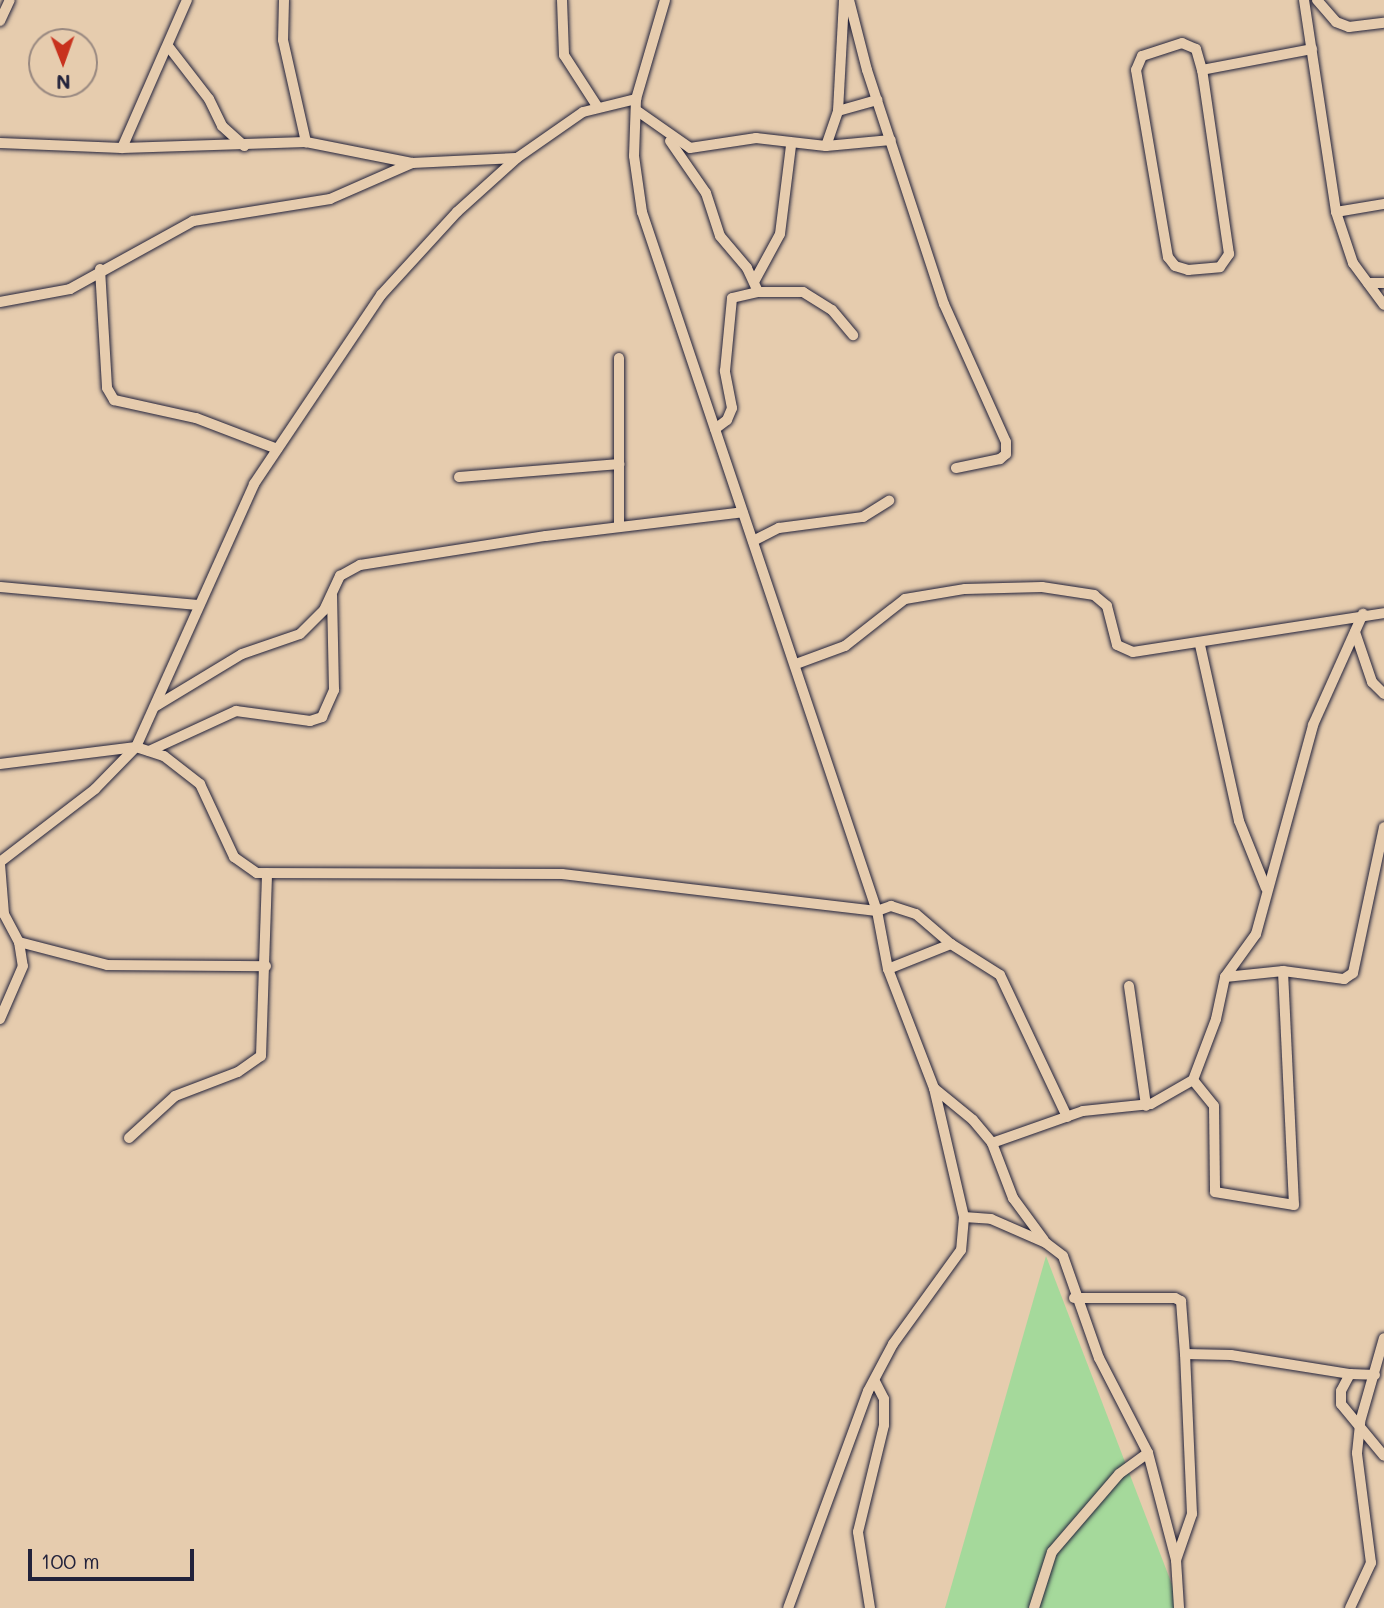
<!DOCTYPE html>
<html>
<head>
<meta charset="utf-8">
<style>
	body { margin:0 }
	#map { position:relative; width:1384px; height:1608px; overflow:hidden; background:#e6ccae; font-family:Mali,sans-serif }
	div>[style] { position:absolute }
	.green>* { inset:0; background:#a5d99b }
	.roads { filter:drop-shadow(0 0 2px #22223b) drop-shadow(0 0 2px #22223b) }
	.street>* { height:10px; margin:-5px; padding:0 5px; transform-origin:5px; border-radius:5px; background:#e6ccae }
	span { translate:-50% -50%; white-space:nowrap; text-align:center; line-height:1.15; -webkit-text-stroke:7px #e6ccae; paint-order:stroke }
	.north { position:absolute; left:28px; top:28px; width:70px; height:70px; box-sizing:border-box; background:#e6ccae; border:2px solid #988880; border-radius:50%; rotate:179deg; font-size:19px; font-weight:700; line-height:28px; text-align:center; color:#22223b }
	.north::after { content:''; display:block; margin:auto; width:24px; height:32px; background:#c8321e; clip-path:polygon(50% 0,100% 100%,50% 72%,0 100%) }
	.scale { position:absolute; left:28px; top:1549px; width:166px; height:32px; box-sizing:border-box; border:4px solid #22223b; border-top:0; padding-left:9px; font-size:21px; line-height:24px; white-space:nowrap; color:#22223b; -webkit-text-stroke:5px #e6ccae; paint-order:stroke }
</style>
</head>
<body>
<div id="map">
	<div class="green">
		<div style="clip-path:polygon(1046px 1256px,1181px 1608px,945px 1608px)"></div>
	</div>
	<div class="roads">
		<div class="street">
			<div style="left:284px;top:0;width:40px;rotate:91.4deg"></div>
			<div style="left:283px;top:40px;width:105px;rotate:77.3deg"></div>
			<div style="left:562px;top:0;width:55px;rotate:87.9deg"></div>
			<div style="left:564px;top:55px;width:61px;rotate:57.1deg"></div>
			<div style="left:665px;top:0;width:103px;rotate:106.3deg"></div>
			<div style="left:636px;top:99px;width:57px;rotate:92deg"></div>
			<div style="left:634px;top:156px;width:57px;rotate:81.9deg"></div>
			<div style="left:642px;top:212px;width:737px;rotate:71.42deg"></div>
			<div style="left:877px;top:911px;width:59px;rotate:79.3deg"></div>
			<div style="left:888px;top:969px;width:128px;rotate:68.9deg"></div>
			<div style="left:934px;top:1088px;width:132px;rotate:76.9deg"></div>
			<div style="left:964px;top:1217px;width:33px;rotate:95deg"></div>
			<div style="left:961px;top:1250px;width:116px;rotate:125.9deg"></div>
			<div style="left:893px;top:1344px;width:53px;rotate:118deg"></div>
			<div style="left:868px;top:1391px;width:231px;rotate:110.2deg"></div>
			<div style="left:849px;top:0;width:72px;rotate:75.6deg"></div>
			<div style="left:867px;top:70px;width:246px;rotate:71.8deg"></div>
			<div style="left:944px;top:304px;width:151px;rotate:65.8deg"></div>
			<div style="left:1006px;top:442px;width:12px;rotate:90deg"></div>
			<div style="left:1006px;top:454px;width:8px;rotate:140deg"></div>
			<div style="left:1000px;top:459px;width:45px;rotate:168.4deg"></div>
			<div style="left:1304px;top:0;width:214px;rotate:81.4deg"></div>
			<div style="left:1336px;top:212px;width:54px;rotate:71.6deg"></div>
			<div style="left:1353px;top:263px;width:52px;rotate:53.6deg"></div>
			<div style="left:1317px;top:0;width:29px;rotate:49deg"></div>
			<div style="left:1336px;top:22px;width:14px;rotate:21deg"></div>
			<div style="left:1349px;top:27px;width:35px;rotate:-7deg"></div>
			<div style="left:0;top:21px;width:23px;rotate:-65deg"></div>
			<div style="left:168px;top:46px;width:67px;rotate:52.3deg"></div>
			<div style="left:209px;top:99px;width:30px;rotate:64deg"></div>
			<div style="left:222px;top:126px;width:30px;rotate:42deg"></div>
			<div style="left:1202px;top:70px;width:22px;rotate:-106deg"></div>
			<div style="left:1196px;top:49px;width:15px;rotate:-157deg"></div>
			<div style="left:1182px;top:43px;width:42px;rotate:162deg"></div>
			<div style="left:1142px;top:56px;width:15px;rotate:113deg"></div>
			<div style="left:1136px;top:70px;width:190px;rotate:80.3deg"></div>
			<div style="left:1168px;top:257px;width:11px;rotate:52deg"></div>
			<div style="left:1175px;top:266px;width:14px;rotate:17deg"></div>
			<div style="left:1188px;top:270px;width:32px;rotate:-5deg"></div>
			<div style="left:1220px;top:267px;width:16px;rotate:-55deg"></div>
			<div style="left:1229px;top:254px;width:186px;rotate:-98.3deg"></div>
			<div style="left:1202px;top:70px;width:112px;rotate:-10.8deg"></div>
			<div style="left:636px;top:110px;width:66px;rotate:35.1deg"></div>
			<div style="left:690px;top:148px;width:67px;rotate:-8.6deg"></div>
			<div style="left:756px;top:138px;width:70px;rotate:6.5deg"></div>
			<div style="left:826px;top:146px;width:65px;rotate:-5.3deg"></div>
			<div style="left:838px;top:111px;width:41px;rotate:-15.8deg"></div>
			<div style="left:670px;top:141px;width:63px;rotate:55.3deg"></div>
			<div style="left:706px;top:193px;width:45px;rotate:72deg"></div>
			<div style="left:720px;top:236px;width:42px;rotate:49.8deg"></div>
			<div style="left:747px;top:268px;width:26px;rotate:65deg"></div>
			<div style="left:0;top:143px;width:122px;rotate:2.3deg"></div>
			<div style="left:122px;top:148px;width:184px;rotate:-1.9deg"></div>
			<div style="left:306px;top:142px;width:108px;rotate:11.2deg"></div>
			<div style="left:412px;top:163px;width:104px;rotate:-2.8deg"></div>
			<div style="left:826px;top:146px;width:37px;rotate:-71deg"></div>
			<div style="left:838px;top:111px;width:111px;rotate:-86.9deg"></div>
			<div style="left:122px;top:148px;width:162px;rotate:-66.3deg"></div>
			<div style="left:1336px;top:212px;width:49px;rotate:-9.5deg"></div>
			<div style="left:100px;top:269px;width:119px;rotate:86.6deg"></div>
			<div style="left:107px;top:388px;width:14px;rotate:60deg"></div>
			<div style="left:114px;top:400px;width:84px;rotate:12.4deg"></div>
			<div style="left:196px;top:418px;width:87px;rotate:20.9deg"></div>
			<div style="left:755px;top:280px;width:52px;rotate:-61.5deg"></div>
			<div style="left:780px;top:234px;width:89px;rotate:-82.9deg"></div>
			<div style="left:1368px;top:283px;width:16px"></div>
			<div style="left:0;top:302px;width:71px;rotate:-10.5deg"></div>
			<div style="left:70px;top:289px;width:141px;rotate:-28.9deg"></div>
			<div style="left:193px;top:221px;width:139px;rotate:-9.1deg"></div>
			<div style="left:330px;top:199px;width:90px;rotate:-23.7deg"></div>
			<div style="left:715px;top:429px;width:15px;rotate:-37deg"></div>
			<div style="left:727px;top:420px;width:13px;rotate:-67deg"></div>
			<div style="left:732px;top:408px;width:38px;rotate:-101deg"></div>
			<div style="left:725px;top:371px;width:73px;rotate:-84.5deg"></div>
			<div style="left:732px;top:298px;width:27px;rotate:-13deg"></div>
			<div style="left:758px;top:292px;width:45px"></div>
			<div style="left:803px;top:292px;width:34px;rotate:32deg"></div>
			<div style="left:832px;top:310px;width:33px;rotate:50deg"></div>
			<div style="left:619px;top:464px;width:106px;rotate:-90deg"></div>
			<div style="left:459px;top:477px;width:161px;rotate:-4.6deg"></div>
			<div style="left:619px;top:464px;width:63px;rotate:90deg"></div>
			<div style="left:753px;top:541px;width:29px;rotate:-27deg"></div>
			<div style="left:779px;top:528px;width:85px;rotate:-7.5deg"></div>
			<div style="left:863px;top:517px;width:31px;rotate:-32deg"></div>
			<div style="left:0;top:587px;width:199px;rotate:5.2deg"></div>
			<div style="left:1355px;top:632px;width:53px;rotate:71.2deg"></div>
			<div style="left:1372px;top:682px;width:17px;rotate:45deg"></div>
			<div style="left:1200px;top:645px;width:180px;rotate:77.5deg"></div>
			<div style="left:1239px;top:821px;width:72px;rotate:68.1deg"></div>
			<div style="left:796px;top:664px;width:52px;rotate:-20.2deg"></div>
			<div style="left:845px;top:646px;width:76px;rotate:-38.1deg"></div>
			<div style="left:905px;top:599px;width:61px;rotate:-9.5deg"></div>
			<div style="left:965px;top:589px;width:77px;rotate:-1.5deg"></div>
			<div style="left:1042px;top:587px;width:53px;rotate:8.7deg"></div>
			<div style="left:1094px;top:595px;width:17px;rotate:40deg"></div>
			<div style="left:1107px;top:606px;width:40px;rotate:75.6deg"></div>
			<div style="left:1117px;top:645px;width:17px;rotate:24deg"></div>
			<div style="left:1133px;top:652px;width:254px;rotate:-8.8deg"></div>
			<div style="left:156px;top:706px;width:100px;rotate:-31.2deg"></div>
			<div style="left:242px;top:654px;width:61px;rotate:-19deg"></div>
			<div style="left:300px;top:634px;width:34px;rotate:-45deg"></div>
			<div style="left:324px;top:610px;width:38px;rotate:-65deg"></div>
			<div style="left:340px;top:576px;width:23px;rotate:-29deg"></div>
			<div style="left:360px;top:565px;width:188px;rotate:-8.9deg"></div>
			<div style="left:546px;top:536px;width:198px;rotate:-6.9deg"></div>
			<div style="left:149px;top:751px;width:96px;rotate:-24.7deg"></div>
			<div style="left:236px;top:711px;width:75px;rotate:7.7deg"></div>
			<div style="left:310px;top:721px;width:13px;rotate:-18deg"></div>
			<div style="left:322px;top:717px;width:30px;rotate:-66deg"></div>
			<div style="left:334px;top:690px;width:95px;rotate:-91.2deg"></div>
			<div style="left:0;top:764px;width:137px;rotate:-7.1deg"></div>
			<div style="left:136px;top:747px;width:29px;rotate:18deg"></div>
			<div style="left:164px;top:756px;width:46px;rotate:37.9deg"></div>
			<div style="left:200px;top:784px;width:81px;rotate:65deg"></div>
			<div style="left:234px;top:857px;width:28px;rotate:35deg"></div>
			<div style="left:257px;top:873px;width:305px;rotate:0.2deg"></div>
			<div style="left:562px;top:874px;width:317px;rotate:6.7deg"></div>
			<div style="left:877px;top:911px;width:15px;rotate:-20deg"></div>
			<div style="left:891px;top:906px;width:26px;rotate:18deg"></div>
			<div style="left:916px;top:914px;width:46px;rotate:40.6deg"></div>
			<div style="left:0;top:862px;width:120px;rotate:-37.5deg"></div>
			<div style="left:95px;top:789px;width:59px;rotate:-45.7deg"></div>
			<div style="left:136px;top:747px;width:288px;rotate:-65.8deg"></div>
			<div style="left:254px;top:484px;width:228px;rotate:-56.1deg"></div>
			<div style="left:381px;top:295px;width:113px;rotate:-47.5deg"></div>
			<div style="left:457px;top:212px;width:81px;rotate:-42deg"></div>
			<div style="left:517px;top:158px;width:80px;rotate:-34.9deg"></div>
			<div style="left:583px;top:112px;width:55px;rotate:-13.8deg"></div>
			<div style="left:0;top:864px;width:50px;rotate:85.4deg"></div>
			<div style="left:4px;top:914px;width:32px;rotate:62deg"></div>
			<div style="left:19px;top:942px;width:24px;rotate:81deg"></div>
			<div style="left:23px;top:966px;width:58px;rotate:113.5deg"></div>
			<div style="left:19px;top:942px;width:91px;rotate:14.6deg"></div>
			<div style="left:107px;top:965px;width:159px;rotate:0.4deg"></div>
			<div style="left:888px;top:969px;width:68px;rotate:-21.6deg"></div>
			<div style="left:951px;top:944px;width:58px;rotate:32.3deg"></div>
			<div style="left:1000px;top:975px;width:157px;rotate:64.7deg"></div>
			<div style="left:1283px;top:971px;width:62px;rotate:7.5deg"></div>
			<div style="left:1344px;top:979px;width:11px;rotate:-34deg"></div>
			<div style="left:1353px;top:973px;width:149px;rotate:-78deg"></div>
			<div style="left:1129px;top:986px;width:121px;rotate:81.9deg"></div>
			<div style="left:1193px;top:1080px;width:65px;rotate:-69.3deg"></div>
			<div style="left:1216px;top:1019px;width:43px;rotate:-77.9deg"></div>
			<div style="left:1225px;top:977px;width:53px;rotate:-54.2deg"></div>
			<div style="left:1256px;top:934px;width:217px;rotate:-74.7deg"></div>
			<div style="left:1313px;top:725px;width:122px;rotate:-65.8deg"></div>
			<div style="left:934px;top:1088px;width:50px;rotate:39.4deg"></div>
			<div style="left:973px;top:1120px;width:30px;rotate:50deg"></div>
			<div style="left:992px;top:1143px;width:59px;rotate:69.1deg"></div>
			<div style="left:1013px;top:1198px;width:52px;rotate:53.6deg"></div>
			<div style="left:129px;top:1138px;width:62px;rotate:-42.4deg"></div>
			<div style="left:175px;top:1096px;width:67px;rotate:-20.9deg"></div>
			<div style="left:238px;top:1072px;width:28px;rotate:-35deg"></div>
			<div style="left:261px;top:1056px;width:183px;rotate:-88.1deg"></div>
			<div style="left:992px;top:1143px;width:96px;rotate:-19.4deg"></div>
			<div style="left:1083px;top:1111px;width:68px;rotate:-5.9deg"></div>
			<div style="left:1151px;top:1104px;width:48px;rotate:-29.7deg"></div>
			<div style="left:1193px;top:1080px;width:33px;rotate:51deg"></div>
			<div style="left:1214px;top:1106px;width:86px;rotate:89.3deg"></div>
			<div style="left:1215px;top:1192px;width:80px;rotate:9.3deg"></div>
			<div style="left:1294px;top:1205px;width:234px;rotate:-92.7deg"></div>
			<div style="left:1283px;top:971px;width:58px;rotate:174.1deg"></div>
			<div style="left:964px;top:1217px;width:27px;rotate:4deg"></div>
			<div style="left:991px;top:1219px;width:60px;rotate:23.6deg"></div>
			<div style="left:1046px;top:1243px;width:21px;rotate:37deg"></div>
			<div style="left:1063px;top:1256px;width:108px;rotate:70.6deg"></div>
			<div style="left:1099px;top:1358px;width:107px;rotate:62.7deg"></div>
			<div style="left:1148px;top:1453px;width:111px;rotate:75.3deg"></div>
			<div style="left:1176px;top:1560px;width:48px;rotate:86.4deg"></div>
			<div style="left:1074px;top:1298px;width:101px"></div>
			<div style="left:1175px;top:1298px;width:7px;rotate:27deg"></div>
			<div style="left:1181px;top:1301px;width:53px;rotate:85.7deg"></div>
			<div style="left:1185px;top:1354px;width:46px;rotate:1.2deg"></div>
			<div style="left:1231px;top:1355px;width:121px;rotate:9.1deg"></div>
			<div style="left:1350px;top:1374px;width:19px;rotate:118deg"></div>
			<div style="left:1341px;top:1391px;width:13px;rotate:90deg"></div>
			<div style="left:1341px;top:1404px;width:67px;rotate:50.4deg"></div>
			<div style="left:1350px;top:1374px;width:25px;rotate:2deg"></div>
			<div style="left:1176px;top:1560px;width:49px;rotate:-70.8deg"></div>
			<div style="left:1192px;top:1514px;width:160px;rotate:-92.5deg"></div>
			<div style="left:870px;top:1608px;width:77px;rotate:-99deg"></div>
			<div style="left:858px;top:1532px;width:110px;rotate:-76.3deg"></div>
			<div style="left:884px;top:1425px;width:26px;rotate:-90deg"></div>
			<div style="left:884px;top:1399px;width:20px;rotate:-117deg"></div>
			<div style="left:1034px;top:1608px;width:59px;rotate:-72.2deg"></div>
			<div style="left:1052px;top:1552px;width:103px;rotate:-49.3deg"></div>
			<div style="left:1119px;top:1474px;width:36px;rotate:-36deg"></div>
			<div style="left:1350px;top:1608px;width:50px;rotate:-65deg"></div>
			<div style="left:1371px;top:1563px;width:111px;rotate:-97.3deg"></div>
			<div style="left:1357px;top:1453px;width:31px;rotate:-84deg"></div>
			<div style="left:1360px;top:1422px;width:87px;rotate:-74.1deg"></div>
		</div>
	</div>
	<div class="north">N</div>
	<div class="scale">100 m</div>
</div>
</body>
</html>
